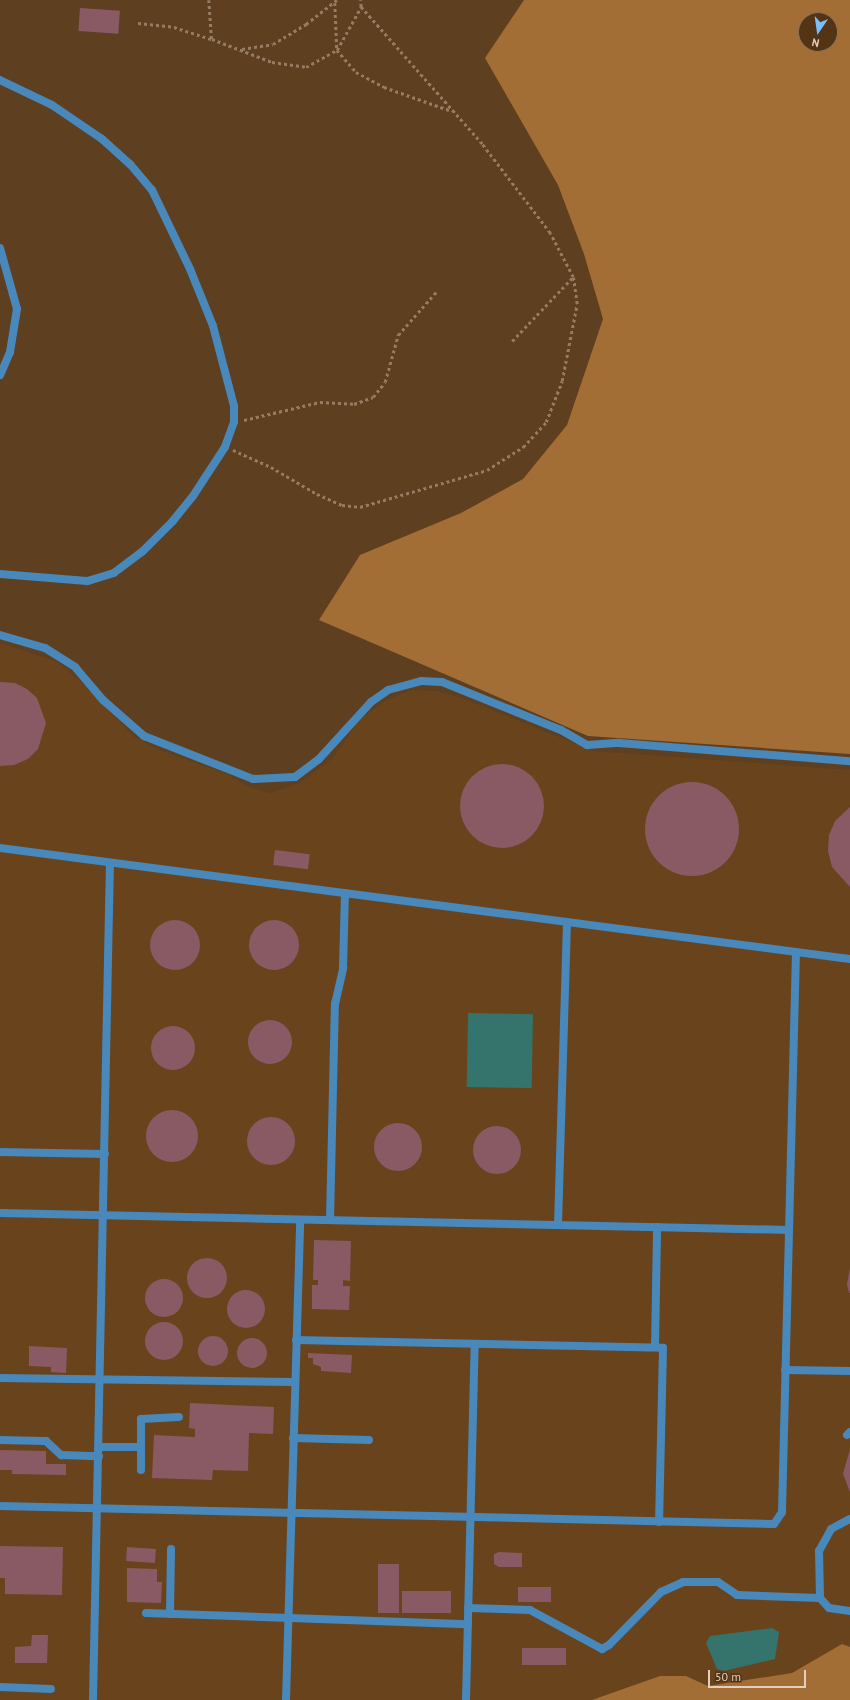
<!DOCTYPE html>
<html>
<head>
<meta charset="utf-8">
<style>
	body { margin:0 }
	#map { position:relative; width:850px; height:1700px; overflow:hidden; background:#5e3f1f; font-family:"PT Sans",sans-serif }
	div>[style] { position:absolute }
	.built>* { inset:0; background:#68431c }
	.forest>* { inset:0; background:#a36d36 }
	.water>* { inset:0; background:#35746c; transform-origin:0 0 }
	.building>* { inset:0; background:#895a64; transform-origin:0 0 }
	.round { border-radius:50% }
	.path>* { height:2.5px; margin-top:-1.25px; transform-origin:0; background:repeating-linear-gradient(90deg,#967c62 0 3px,transparent 0 6px) }
	.service>* { height:8px; margin:-4px; padding:0 4px; transform-origin:4px; border-radius:4px; background:#4988ba }
	span { translate:-50% -50%; white-space:nowrap; text-align:center; line-height:1.15; -webkit-text-stroke:3.5px #533414; paint-order:stroke }
	.north { position:absolute; left:798px; top:12px; width:40px; height:40px; box-sizing:border-box; background:#533414; border:1px solid #8c7258; border-radius:50%; rotate:193deg; font-size:11px; font-weight:700; line-height:16px; text-align:center; color:#e2cfbd }
	.north::after { content:''; display:block; margin:auto; width:14px; height:18px; background:#7abff8; clip-path:polygon(50% 0,100% 100%,50% 72%,0 100%) }
	.scale { position:absolute; left:708px; top:1670px; width:98px; height:18px; box-sizing:border-box; border:2px solid #e2cfbd; border-top:0; padding-left:5px; font-size:12px; line-height:14px; white-space:nowrap; color:#e2cfbd; -webkit-text-stroke:3px #533414; paint-order:stroke }
</style>
</head>
<body>
<div id="map">
	<div class="built">
		<div style="clip-path:polygon(0 643px,56px 661px,86px 686px,134px 737px,162px 751px,227px 774px,245px 785px,270px 793px,300px 783px,332px 759px,361px 719px,386px 700px,412px 690px,438px 691px,462px 698px,594px 751px,850px 770px,850px 1700px,0 1700px)"></div>
	</div>
	<div class="forest">
		<div style="clip-path:polygon(evenodd,524px 0,850px 0,850px 754px,588px 736px,319px 620px,360px 555px,461px 513px,523px 479px,567px 425px,603px 319px,584px 254px,558px 185px,485px 58px,524px 0,806px 20px,830px 20px,830px 44px,806px 44px,806px 20px)"></div>
		<div style="clip-path:polygon(842px 1644px,850px 1647px,850px 1700px,592px 1700px,660px 1676px,686px 1676px,708px 1686px,792px 1673px)"></div>
	</div>
	<div class="water">
		<div style="left:468px;top:1013px;width:65px;height:74px;rotate:1deg"></div>
		<div style="clip-path:polygon(772px 1628px,779px 1632px,775px 1659px,724px 1671px,717px 1669px,706px 1643px,710px 1636px)"></div>
	</div>
	<div class="building">
		<div style="left:80px;top:8px;width:40px;height:23px;rotate:4deg"></div>
		<div style="clip-path:polygon(0 682px,15px 683px,27px 689px,37px 698px,46px 723px,38px 749px,28px 759px,14px 765px,0 766px)"></div>
		<div class="round" style="left:460px;top:764px;width:84px;height:84px"></div>
		<div class="round" style="left:645px;top:782px;width:94px;height:94px"></div>
		<div style="clip-path:polygon(850px 807px,850px 887px,832px 867px,828px 851px,829px 835px,835px 821px)"></div>
		<div style="left:275px;top:850px;width:35px;height:15px;rotate:7deg"></div>
		<div class="round" style="left:249px;top:920px;width:50px;height:50px"></div>
		<div class="round" style="left:150px;top:920px;width:50px;height:50px"></div>
		<div class="round" style="left:248px;top:1020px;width:44px;height:44px"></div>
		<div class="round" style="left:151px;top:1026px;width:44px;height:44px"></div>
		<div class="round" style="left:146px;top:1110px;width:52px;height:52px"></div>
		<div class="round" style="left:247px;top:1117px;width:48px;height:48px"></div>
		<div class="round" style="left:374px;top:1123px;width:48px;height:48px"></div>
		<div class="round" style="left:473px;top:1126px;width:48px;height:48px"></div>
		<div style="clip-path:polygon(314px 1240px,351px 1241px,350px 1281px,343px 1280px,343px 1286px,350px 1286px,349px 1310px,312px 1309px,312px 1285px,318px 1285px,318px 1280px,313px 1280px)"></div>
		<div class="round" style="left:187px;top:1258px;width:40px;height:40px"></div>
		<div style="clip-path:polygon(850px 1268px,850px 1293px,849px 1293px,847px 1284px)"></div>
		<div class="round" style="left:145px;top:1279px;width:38px;height:38px"></div>
		<div class="round" style="left:227px;top:1290px;width:38px;height:38px"></div>
		<div class="round" style="left:145px;top:1322px;width:38px;height:38px"></div>
		<div class="round" style="left:198px;top:1336px;width:30px;height:30px"></div>
		<div class="round" style="left:237px;top:1338px;width:30px;height:30px"></div>
		<div style="clip-path:polygon(29px 1346px,67px 1348px,66px 1373px,51px 1372px,51px 1367px,29px 1366px)"></div>
		<div style="clip-path:polygon(308px 1353px,352px 1355px,351px 1373px,321px 1371px,321px 1367px,313px 1364px,313px 1358px,308px 1358px)"></div>
		<div style="clip-path:polygon(190px 1403px,274px 1407px,273px 1434px,249px 1433px,248px 1471px,213px 1470px,212px 1480px,152px 1478px,154px 1435px,195px 1437px,195px 1429px,189px 1428px)"></div>
		<div style="clip-path:polygon(850px 1449px,850px 1492px,843px 1474px)"></div>
		<div style="clip-path:polygon(0 1450px,46px 1451px,46px 1464px,66px 1464px,66px 1475px,12px 1474px,12px 1470px,0 1470px)"></div>
		<div style="clip-path:polygon(0 1546px,63px 1547px,62px 1595px,5px 1594px,5px 1578px,0 1578px)"></div>
		<div style="left:127px;top:1547px;width:29px;height:14px;rotate:4deg"></div>
		<div style="clip-path:polygon(499px 1552px,522px 1553px,522px 1567px,499px 1567px,494px 1564px,494px 1554px)"></div>
		<div style="left:378px;top:1564px;width:21px;height:49px"></div>
		<div style="clip-path:polygon(127px 1568px,157px 1569px,157px 1582px,162px 1582px,161px 1603px,127px 1602px)"></div>
		<div style="left:518px;top:1587px;width:33px;height:15px"></div>
		<div style="left:402px;top:1591px;width:49px;height:22px"></div>
		<div style="clip-path:polygon(32px 1635px,48px 1635px,47px 1663px,15px 1663px,15px 1647px,31px 1646px)"></div>
		<div style="left:522px;top:1648px;width:44px;height:17px"></div>
	</div>
	<div class="path">
		<div style="left:209px;top:0;width:39px;rotate:86deg"></div>
		<div style="left:212px;top:39px;width:64px;rotate:21deg"></div>
		<div style="left:272px;top:62px;width:34px;rotate:8deg"></div>
		<div style="left:306px;top:67px;width:35px;rotate:-29deg"></div>
		<div style="left:337px;top:50px;width:49px;rotate:-60.8deg"></div>
		<div style="left:361px;top:7px;width:7px;rotate:-98deg"></div>
		<div style="left:335px;top:3px;width:47px;rotate:87.6deg"></div>
		<div style="left:337px;top:50px;width:29px;rotate:49deg"></div>
		<div style="left:356px;top:72px;width:32px;rotate:28deg"></div>
		<div style="left:384px;top:87px;width:69px;rotate:19.5deg"></div>
		<div style="left:138px;top:23px;width:36px;rotate:6deg"></div>
		<div style="left:174px;top:27px;width:40px;rotate:18deg"></div>
		<div style="left:242px;top:49px;width:31px;rotate:-9deg"></div>
		<div style="left:273px;top:44px;width:39px;rotate:-31deg"></div>
		<div style="left:306px;top:24px;width:39px;rotate:-38deg"></div>
		<div style="left:512px;top:341px;width:88px;rotate:-46.4deg"></div>
		<div style="left:244px;top:420px;width:78px;rotate:-13.3deg"></div>
		<div style="left:320px;top:402px;width:34px;rotate:3deg"></div>
		<div style="left:354px;top:404px;width:20px;rotate:-20deg"></div>
		<div style="left:373px;top:397px;width:19px;rotate:-51deg"></div>
		<div style="left:385px;top:382px;width:49px;rotate:-74.5deg"></div>
		<div style="left:398px;top:335px;width:59px;rotate:-48.4deg"></div>
		<div style="left:233px;top:450px;width:42px;rotate:24.1deg"></div>
		<div style="left:271px;top:467px;width:53px;rotate:30.4deg"></div>
		<div style="left:317px;top:494px;width:27px;rotate:24deg"></div>
		<div style="left:342px;top:505px;width:18px;rotate:6deg"></div>
		<div style="left:360px;top:507px;width:132px;rotate:-16.2deg"></div>
		<div style="left:487px;top:470px;width:43px;rotate:-32.6deg"></div>
		<div style="left:523px;top:447px;width:34px;rotate:-47deg"></div>
		<div style="left:546px;top:422px;width:44px;rotate:-68.7deg"></div>
		<div style="left:562px;top:381px;width:78px;rotate:-79deg"></div>
		<div style="left:577px;top:304px;width:27px;rotate:-98deg"></div>
		<div style="left:573px;top:277px;width:50px;rotate:-117.6deg"></div>
		<div style="left:550px;top:233px;width:112px;rotate:-127.4deg"></div>
		<div style="left:482px;top:144px;width:183px;rotate:-131.5deg"></div>
	</div>
	<div class="service">
		<div style="left:0;top:80px;width:58px;rotate:25.7deg"></div>
		<div style="left:52px;top:105px;width:60px;rotate:34.2deg"></div>
		<div style="left:102px;top:139px;width:38px;rotate:42deg"></div>
		<div style="left:130px;top:164px;width:34px;rotate:50deg"></div>
		<div style="left:152px;top:190px;width:88px;rotate:64.3deg"></div>
		<div style="left:190px;top:269px;width:61px;rotate:68deg"></div>
		<div style="left:213px;top:326px;width:83px;rotate:75.3deg"></div>
		<div style="left:234px;top:406px;width:16px;rotate:90deg"></div>
		<div style="left:234px;top:422px;width:27px;rotate:110deg"></div>
		<div style="left:225px;top:447px;width:59px;rotate:123.1deg"></div>
		<div style="left:193px;top:496px;width:32px;rotate:129deg"></div>
		<div style="left:173px;top:521px;width:42px;rotate:135deg"></div>
		<div style="left:143px;top:551px;width:36px;rotate:143deg"></div>
		<div style="left:114px;top:573px;width:28px;rotate:163deg"></div>
		<div style="left:87px;top:581px;width:87px;rotate:-175.4deg"></div>
		<div style="left:0;top:248px;width:63px;rotate:74.4deg"></div>
		<div style="left:17px;top:309px;width:44px;rotate:99.2deg"></div>
		<div style="left:10px;top:352px;width:25px;rotate:113deg"></div>
		<div style="left:0;top:635px;width:47px;rotate:16.1deg"></div>
		<div style="left:45px;top:648px;width:36px;rotate:32deg"></div>
		<div style="left:75px;top:667px;width:43px;rotate:49.7deg"></div>
		<div style="left:103px;top:700px;width:55px;rotate:41.3deg"></div>
		<div style="left:144px;top:736px;width:117px;rotate:21.5deg"></div>
		<div style="left:253px;top:779px;width:42px;rotate:-2.7deg"></div>
		<div style="left:295px;top:777px;width:30px;rotate:-37deg"></div>
		<div style="left:319px;top:759px;width:77px;rotate:-47.6deg"></div>
		<div style="left:371px;top:702px;width:21px;rotate:-35deg"></div>
		<div style="left:388px;top:690px;width:34px;rotate:-15deg"></div>
		<div style="left:421px;top:681px;width:21px;rotate:3deg"></div>
		<div style="left:442px;top:682px;width:128px;rotate:22deg"></div>
		<div style="left:561px;top:730px;width:30px;rotate:30deg"></div>
		<div style="left:587px;top:745px;width:32px;rotate:-4deg"></div>
		<div style="left:619px;top:743px;width:232px;rotate:4.5deg"></div>
		<div style="left:0;top:848px;width:857px;rotate:7.44deg"></div>
		<div style="left:0;top:1152px;width:105px;rotate:1.1deg"></div>
		<div style="left:0;top:1213px;width:789px;rotate:1.23deg"></div>
		<div style="left:330px;top:1220px;width:216px;rotate:-88.7deg"></div>
		<div style="left:335px;top:1004px;width:37px;rotate:-77deg"></div>
		<div style="left:343px;top:968px;width:75px;rotate:-88.5deg"></div>
		<div style="left:558px;top:1225px;width:303px;rotate:-88.3deg"></div>
		<div style="left:296px;top:1340px;width:367px;rotate:1.2deg"></div>
		<div style="left:663px;top:1348px;width:174px;rotate:91.3deg"></div>
		<div style="left:655px;top:1347px;width:120px;rotate:-89deg"></div>
		<div style="left:785px;top:1370px;width:65px;rotate:0.9deg"></div>
		<div style="left:0;top:1378px;width:295px;rotate:0.8deg"></div>
		<div style="left:847px;top:1435px;width:4px;rotate:-45deg"></div>
		<div style="left:293px;top:1438px;width:76px;rotate:1.5deg"></div>
		<div style="left:0;top:1440px;width:46px;rotate:1.2deg"></div>
		<div style="left:46px;top:1441px;width:21px;rotate:43deg"></div>
		<div style="left:61px;top:1455px;width:38px;rotate:2deg"></div>
		<div style="left:100px;top:1447px;width:41px"></div>
		<div style="left:141px;top:1470px;width:51px;rotate:-90deg"></div>
		<div style="left:141px;top:1419px;width:38px;rotate:-3deg"></div>
		<div style="left:0;top:1506px;width:774px;rotate:1.33deg"></div>
		<div style="left:774px;top:1524px;width:14px;rotate:-56deg"></div>
		<div style="left:782px;top:1512px;width:560px;rotate:-88.57deg"></div>
		<div style="left:820px;top:1598px;width:47px;rotate:-91.2deg"></div>
		<div style="left:819px;top:1551px;width:25px;rotate:-61deg"></div>
		<div style="left:831px;top:1529px;width:21px;rotate:-28deg"></div>
		<div style="left:468px;top:1608px;width:62px;rotate:1.8deg"></div>
		<div style="left:530px;top:1610px;width:82px;rotate:28.4deg"></div>
		<div style="left:602px;top:1649px;width:8px;rotate:-30deg"></div>
		<div style="left:609px;top:1645px;width:74px;rotate:-45.5deg"></div>
		<div style="left:661px;top:1592px;width:24px;rotate:-24deg"></div>
		<div style="left:683px;top:1582px;width:35px"></div>
		<div style="left:718px;top:1582px;width:23px;rotate:34deg"></div>
		<div style="left:737px;top:1595px;width:83px;rotate:2.1deg"></div>
		<div style="left:820px;top:1598px;width:13px;rotate:48deg"></div>
		<div style="left:829px;top:1608px;width:21px;rotate:8deg"></div>
		<div style="left:146px;top:1613px;width:322px;rotate:2deg"></div>
		<div style="left:170px;top:1614px;width:65px;rotate:-89.1deg"></div>
		<div style="left:0;top:1687px;width:51px;rotate:2.2deg"></div>
		<div style="left:93px;top:1700px;width:837px;rotate:-88.84deg"></div>
		<div style="left:286px;top:1700px;width:480px;rotate:-88.3deg"></div>
		<div style="left:466px;top:1700px;width:356px;rotate:-88.6deg"></div>
	</div>
	<div class="north">N</div>
	<div class="scale">50 m</div>
</div>
</body>
</html>
